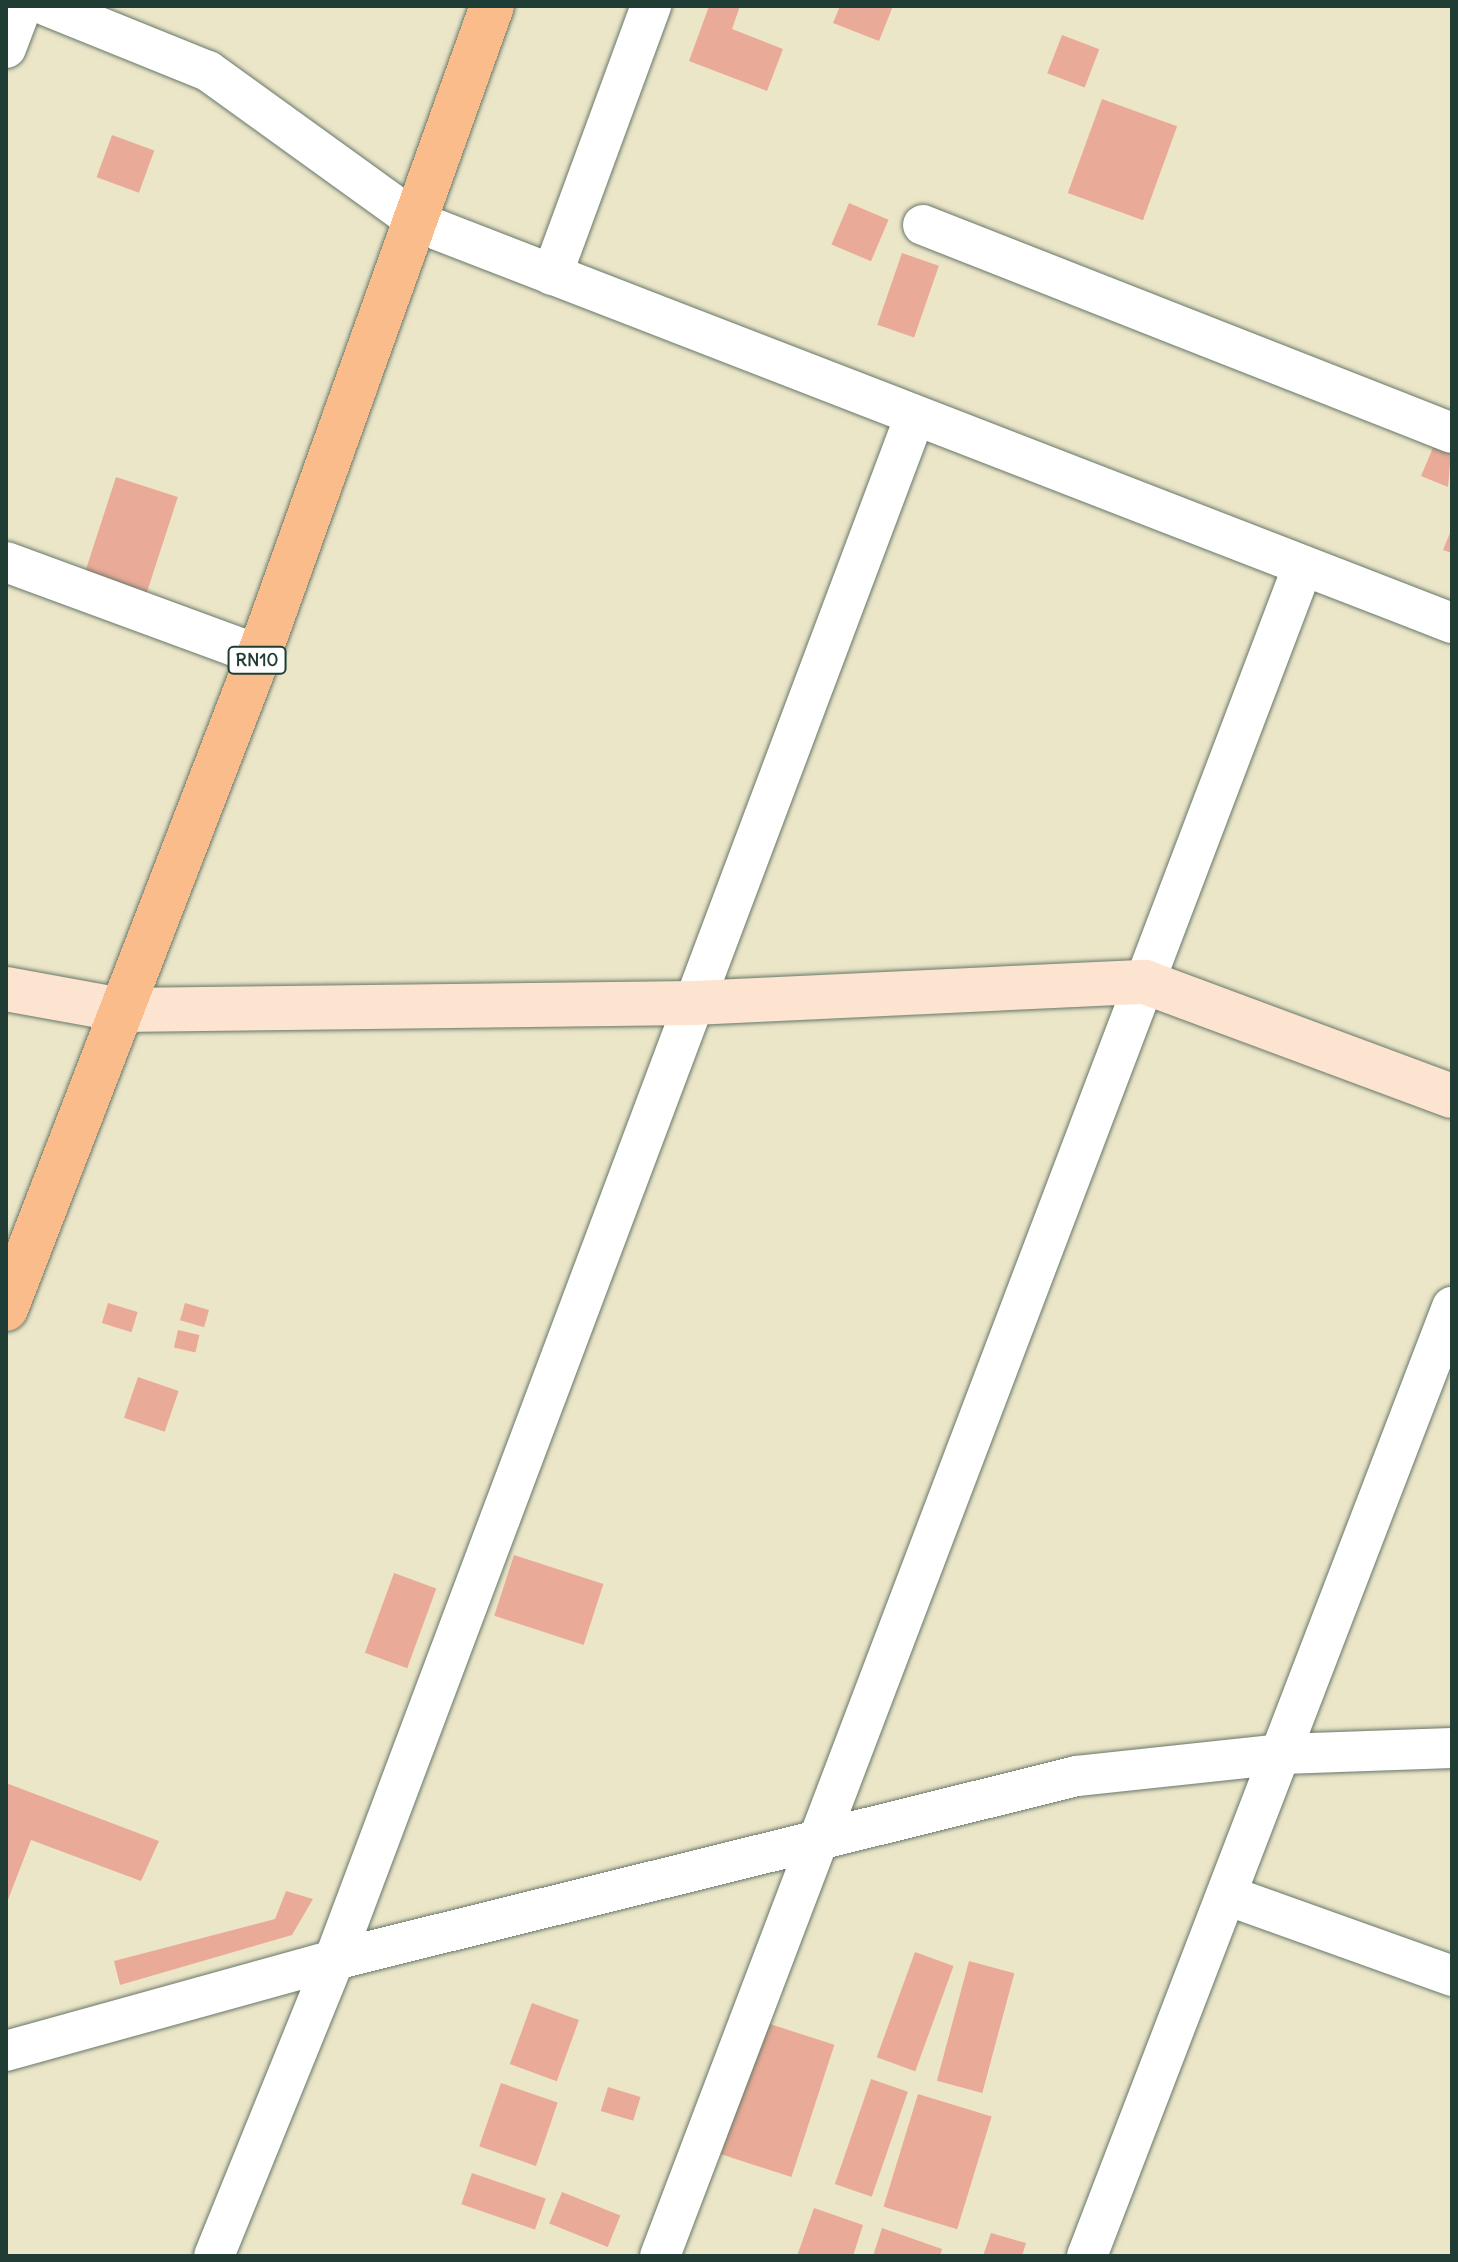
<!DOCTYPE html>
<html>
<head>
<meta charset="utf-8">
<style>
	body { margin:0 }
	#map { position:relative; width:1458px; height:2262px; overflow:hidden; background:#ece6c9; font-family:Delius,sans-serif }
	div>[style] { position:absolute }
	.building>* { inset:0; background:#e9ab98; transform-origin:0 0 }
	.roads { filter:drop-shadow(0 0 2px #677868) drop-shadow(0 0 2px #677868) }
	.street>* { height:40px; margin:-20px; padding:0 20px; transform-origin:20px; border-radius:20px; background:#fff }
	.secondary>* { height:44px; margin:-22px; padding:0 22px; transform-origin:22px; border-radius:22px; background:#fde4d0 }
	.highway>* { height:44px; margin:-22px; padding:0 22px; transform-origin:22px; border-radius:22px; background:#f9bc8a }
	span { translate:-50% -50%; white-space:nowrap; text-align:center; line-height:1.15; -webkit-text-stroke:6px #fff; paint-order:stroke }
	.shield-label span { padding:2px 6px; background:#fff; border:2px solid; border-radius:6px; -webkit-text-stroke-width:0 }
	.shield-label { font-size:18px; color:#1f3d34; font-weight:700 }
	.frame { position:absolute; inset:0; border:8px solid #1f3d34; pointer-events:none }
</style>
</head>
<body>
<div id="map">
	<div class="building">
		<div style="clip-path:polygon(709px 6px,740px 6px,732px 29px,783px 49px,767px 91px,689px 61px)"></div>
		<div style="clip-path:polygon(840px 6px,893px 6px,879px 41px,833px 23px)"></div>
		<div style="left:1062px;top:35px;width:40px;height:41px;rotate:21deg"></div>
		<div style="left:1102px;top:99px;width:80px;height:100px;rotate:20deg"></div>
		<div style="left:112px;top:135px;width:45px;height:45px;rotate:20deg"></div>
		<div style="left:849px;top:203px;width:43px;height:45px;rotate:23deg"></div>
		<div style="left:902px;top:253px;width:39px;height:76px;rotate:19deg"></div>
		<div style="clip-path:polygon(1438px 436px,1452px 442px,1448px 487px,1421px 476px)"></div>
		<div style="left:116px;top:477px;width:65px;height:113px;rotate:18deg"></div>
		<div style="clip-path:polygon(1452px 528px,1452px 553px,1443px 550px)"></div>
		<div style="left:108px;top:1303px;width:31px;height:21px;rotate:17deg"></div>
		<div style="left:185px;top:1303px;width:25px;height:18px;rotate:16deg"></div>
		<div style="left:178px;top:1330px;width:22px;height:18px;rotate:13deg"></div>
		<div style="left:138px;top:1377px;width:43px;height:43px;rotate:19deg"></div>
		<div style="left:514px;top:1555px;width:94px;height:64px;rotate:18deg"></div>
		<div style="left:394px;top:1573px;width:45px;height:85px;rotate:20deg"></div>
		<div style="clip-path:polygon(6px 1783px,159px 1841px,141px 1881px,31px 1840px,6px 1905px)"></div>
		<div style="clip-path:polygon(286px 1891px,313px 1899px,292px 1935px,120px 1985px,114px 1961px,275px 1919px)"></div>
		<div style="left:915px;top:1952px;width:41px;height:112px;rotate:20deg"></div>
		<div style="left:969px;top:1961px;width:47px;height:124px;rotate:15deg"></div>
		<div style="left:532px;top:2003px;width:50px;height:65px;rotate:20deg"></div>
		<div style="left:764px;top:2022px;width:74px;height:139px;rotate:18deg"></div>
		<div style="left:871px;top:2079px;width:39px;height:111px;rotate:19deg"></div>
		<div style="left:501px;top:2083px;width:60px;height:67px;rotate:19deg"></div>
		<div style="left:608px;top:2087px;width:34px;height:25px;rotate:17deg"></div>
		<div style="left:918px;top:2094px;width:77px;height:118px;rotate:17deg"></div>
		<div style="left:472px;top:2173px;width:78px;height:33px;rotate:19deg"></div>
		<div style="left:562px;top:2192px;width:63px;height:34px;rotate:22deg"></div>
		<div style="clip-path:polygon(814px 2208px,863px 2225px,853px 2256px,797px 2256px)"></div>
		<div style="clip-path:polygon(882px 2228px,942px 2249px,940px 2256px,873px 2256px)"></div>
		<div style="clip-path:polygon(991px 2233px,1026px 2243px,1022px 2256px,983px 2256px)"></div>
	</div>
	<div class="roads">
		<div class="street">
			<div style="left:47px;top:6px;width:174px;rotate:22deg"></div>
			<div style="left:208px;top:71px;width:258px;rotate:35.8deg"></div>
			<div style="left:417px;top:222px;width:1110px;rotate:21.18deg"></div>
			<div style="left:6px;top:48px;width:45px;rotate:-69.1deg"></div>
			<div style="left:923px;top:225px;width:568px;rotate:21.46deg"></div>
			<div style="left:552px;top:275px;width:287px;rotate:-69.8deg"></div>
			<div style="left:6px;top:562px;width:270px;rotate:20.2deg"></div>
			<div style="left:1229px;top:1896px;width:237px;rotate:19.7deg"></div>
			<div style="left:6px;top:2051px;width:340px;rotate:-15.5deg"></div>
			<div style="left:334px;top:1960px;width:765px;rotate:-13.91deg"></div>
			<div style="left:1077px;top:1776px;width:207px;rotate:-6.1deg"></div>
			<div style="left:1283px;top:1754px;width:169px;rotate:-2deg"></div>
			<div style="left:214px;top:2256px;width:319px;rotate:-67.9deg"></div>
			<div style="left:334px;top:1960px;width:1650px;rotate:-69.38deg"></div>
			<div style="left:660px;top:2256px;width:1808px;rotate:-69.17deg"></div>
			<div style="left:1087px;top:2256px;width:1017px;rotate:-68.96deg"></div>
		</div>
		<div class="secondary">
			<div style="left:6px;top:989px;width:117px;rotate:10.3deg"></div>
			<div style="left:121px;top:1010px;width:572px;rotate:-0.7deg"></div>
			<div style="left:693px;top:1003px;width:452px;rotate:-2.7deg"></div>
			<div style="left:1145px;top:982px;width:327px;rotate:20.4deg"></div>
		</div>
		<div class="highway">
			<div style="left:6px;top:1309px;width:701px;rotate:-68.85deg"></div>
			<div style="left:259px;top:655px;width:690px;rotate:-70.25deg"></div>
		</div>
	</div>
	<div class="shield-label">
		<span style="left:257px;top:660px">RN10</span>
	</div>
	<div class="frame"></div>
</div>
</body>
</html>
